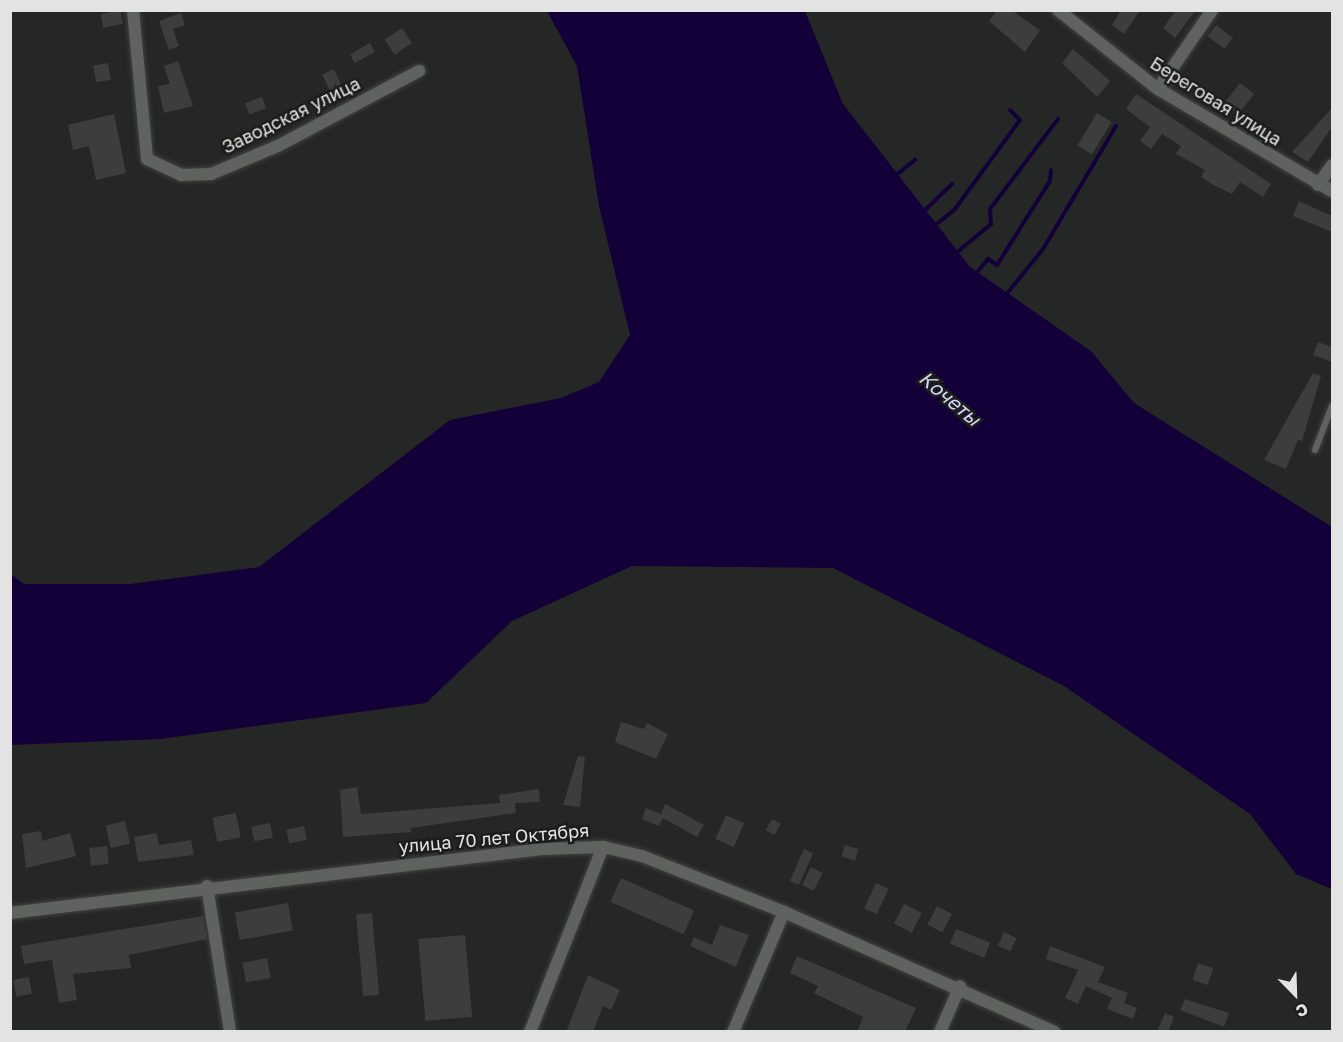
<!DOCTYPE html>
<html>
<head>
<meta charset="utf-8">
<style>
	body { margin:0 }
	#map { position:relative; width:1343px; height:1042px; overflow:hidden; background:#242725; font-family:"Golos Text",sans-serif }
	div>[style] { position:absolute }
	.water>* { inset:0; background:#130039 }
	.stream>* { height:4px; margin:-2px; padding:0 2px; transform-origin:2px; border-radius:2px; background:#130039 }
	.building>* { inset:0; background:#3b3e3c; transform-origin:0 0 }
	.roads { filter:drop-shadow(0 0 2px #414341) drop-shadow(0 0 2px #414341) }
	.service>* { height:6px; margin:-3px; padding:0 3px; transform-origin:3px; border-radius:3px; background:#5f6360 }
	.minor>* { height:12px; margin:-6px; padding:0 6px; transform-origin:6px; border-radius:6px; background:#5f6360 }
	span { translate:-50% -50%; white-space:nowrap; text-align:center; line-height:1.15; -webkit-text-stroke:5px #1b1e1b; paint-order:stroke }
	.street-label { font-size:18px; color:#e2e3e2 }
	.water-label { font-size:20px; color:#d5d2f8; font-style:italic }
	.frame { position:absolute; inset:0; border:12px solid #e2e3e2; pointer-events:none }
	.north { position:absolute; left:1265px; top:964px; width:60px; height:60px; -webkit-text-stroke:4px #1b1e1b; paint-order:stroke; rotate:157deg; font-size:16px; font-weight:700; line-height:24px; text-align:center; color:#e2e3e2 }
	.north::after { content:''; display:block; margin:auto; width:21px; height:27px; background:#e2e3e2; clip-path:polygon(50% 0,100% 100%,50% 72%,0 100%) }
</style>
</head>
<body>
<div id="map">
	<div class="water">
		<div style="clip-path:polygon(547px 11px,805px 11px,843px 104px,970px 267px,1091px 351px,1134px 403px,1332px 527px,1332px 889px,1296px 874px,1250px 814px,1064px 686px,833px 568px,632px 566px,512px 621px,426px 703px,160px 739px,11px 745px,11px 574px,24px 584px,130px 584px,259px 567px,450px 420px,561px 398px,599px 382px,630px 335px,599px 206px,577px 66px)"></div>
	</div>
	<div class="stream">
		<div style="left:895px;top:176px;width:26px;rotate:-39deg"></div>
		<div style="left:922px;top:213px;width:42px;rotate:-44deg"></div>
		<div style="left:933px;top:227px;width:28px;rotate:-39deg"></div>
		<div style="left:955px;top:209px;width:110px;rotate:-53.9deg"></div>
		<div style="left:1020px;top:120px;width:14px;rotate:-135deg"></div>
		<div style="left:955px;top:254px;width:47px;rotate:-39.8deg"></div>
		<div style="left:991px;top:224px;width:15px;rotate:-94deg"></div>
		<div style="left:990px;top:209px;width:113px;rotate:-52.9deg"></div>
		<div style="left:975px;top:275px;width:21px;rotate:-51deg"></div>
		<div style="left:988px;top:259px;width:11px;rotate:34deg"></div>
		<div style="left:997px;top:265px;width:99px;rotate:-57.8deg"></div>
		<div style="left:1050px;top:181px;width:11px;rotate:-85deg"></div>
		<div style="left:1005px;top:296px;width:60px;rotate:-51deg"></div>
		<div style="left:1043px;top:249px;width:143px;rotate:-59.3deg"></div>
	</div>
	<div class="building">
		<div style="left:120px;top:10px;width:14px;height:20px;rotate:78deg"></div>
		<div style="clip-path:polygon(997px 10px,1011px 10px,1040px 30px,1025px 52px,989px 21px)"></div>
		<div style="clip-path:polygon(1121px 10px,1140px 10px,1124px 34px,1112px 25px)"></div>
		<div style="clip-path:polygon(1176px 10px,1196px 10px,1175px 38px,1163px 28px)"></div>
		<div style="clip-path:polygon(181px 13px,185px 25px,173px 29px,179px 46px,169px 50px,159px 21px)"></div>
		<div style="left:1216px;top:25px;width:21px;height:14px;rotate:37deg"></div>
		<div style="left:402px;top:28px;width:18px;height:21px;rotate:56deg"></div>
		<div style="left:370px;top:43px;width:10px;height:23px;rotate:61deg"></div>
		<div style="clip-path:polygon(1073px 49px,1110px 81px,1097px 97px,1062px 63px)"></div>
		<div style="clip-path:polygon(178px 61px,193px 106px,164px 113px,158px 86px,170px 84px,164px 66px)"></div>
		<div style="left:108px;top:63px;width:17px;height:15px;rotate:80deg"></div>
		<div style="left:334px;top:69px;width:19px;height:13px;rotate:65deg"></div>
		<div style="left:1240px;top:83px;width:18px;height:26px;rotate:38deg"></div>
		<div style="clip-path:polygon(1136px 94px,1271px 184px,1263px 197px,1240px 182px,1232px 194px,1213px 185px,1201px 177px,1205px 170px,1176px 154px,1181px 146px,1162px 134px,1151px 149px,1140px 141px,1150px 127px,1126px 109px)"></div>
		<div style="left:262px;top:97px;width:12px;height:18px;rotate:70deg"></div>
		<div style="clip-path:polygon(1332px 108px,1332px 127px,1308px 162px,1292px 152px)"></div>
		<div style="left:1097px;top:113px;width:17px;height:38px;rotate:31deg"></div>
		<div style="clip-path:polygon(114px 114px,126px 173px,96px 180px,89px 146px,73px 150px,68px 125px)"></div>
		<div style="clip-path:polygon(1299px 201px,1332px 216px,1332px 232px,1293px 216px)"></div>
		<div style="clip-path:polygon(1318px 342px,1332px 347px,1332px 362px,1313px 355px)"></div>
		<div style="clip-path:polygon(1313px 373px,1321px 376px,1302px 441px,1298px 440px,1286px 469px,1264px 460px)"></div>
		<div style="clip-path:polygon(621px 722px,644px 729px,647px 723px,668px 734px,656px 759px,615px 742px)"></div>
		<div style="clip-path:polygon(578px 756px,585px 757px,580px 807px,563px 805px)"></div>
		<div style="clip-path:polygon(357px 787px,361px 814px,500px 803px,499px 795px,539px 789px,540px 802px,515px 803px,516px 813px,411px 828px,411px 832px,343px 837px,340px 790px)"></div>
		<div style="clip-path:polygon(665px 804px,704px 825px,697px 837px,663px 818px,659px 826px,642px 819px,646px 808px,661px 814px)"></div>
		<div style="left:236px;top:813px;width:25px;height:24px;rotate:79deg"></div>
		<div style="left:726px;top:815px;width:20px;height:26px;rotate:24deg"></div>
		<div style="left:772px;top:819px;width:10px;height:13px;rotate:29deg"></div>
		<div style="left:125px;top:821px;width:23px;height:20px;rotate:77deg"></div>
		<div style="left:270px;top:823px;width:15px;height:19px;rotate:79deg"></div>
		<div style="left:304px;top:826px;width:14px;height:18px;rotate:78deg"></div>
		<div style="clip-path:polygon(41px 831px,42px 841px,70px 833px,76px 856px,26px 868px,22px 834px)"></div>
		<div style="clip-path:polygon(157px 833px,159px 845px,191px 840px,194px 855px,138px 862px,134px 837px)"></div>
		<div style="left:845px;top:845px;width:14px;height:12px;rotate:17deg"></div>
		<div style="left:107px;top:846px;width:18px;height:18px;rotate:84deg"></div>
		<div style="left:804px;top:849px;width:10px;height:35px;rotate:24deg"></div>
		<div style="left:811px;top:867px;width:13px;height:20px;rotate:27deg"></div>
		<div style="left:621px;top:878px;width:80px;height:26px;rotate:24deg"></div>
		<div style="left:876px;top:883px;width:14px;height:28px;rotate:25deg"></div>
		<div style="left:288px;top:903px;width:28px;height:54px;rotate:80deg"></div>
		<div style="left:904px;top:904px;width:20px;height:22px;rotate:27deg"></div>
		<div style="left:937px;top:906px;width:17px;height:21px;rotate:28deg"></div>
		<div style="left:372px;top:913px;width:82px;height:16px;rotate:85deg"></div>
		<div style="clip-path:polygon(203px 916px,207px 939px,129px 955px,131px 968px,73px 974px,77px 1000px,59px 1003px,52px 960px,24px 964px,21px 946px)"></div>
		<div style="clip-path:polygon(720px 925px,749px 935px,736px 967px,690px 946px,694px 937px,712px 945px)"></div>
		<div style="left:956px;top:929px;width:37px;height:16px;rotate:22deg"></div>
		<div style="left:1004px;top:932px;width:14px;height:15px;rotate:25deg"></div>
		<div style="left:465px;top:935px;width:82px;height:47px;rotate:85deg"></div>
		<div style="clip-path:polygon(1050px 946px,1105px 967px,1098px 982px,1128px 993px,1124px 1003px,1137px 1008px,1133px 1019px,1107px 1009px,1112px 998px,1086px 986px,1078px 1004px,1065px 998px,1078px 970px,1046px 959px)"></div>
		<div style="clip-path:polygon(797px 956px,916px 1008px,905px 1032px,857px 1032px,863px 1017px,814px 993px,818px 986px,790px 973px)"></div>
		<div style="left:267px;top:958px;width:20px;height:25px;rotate:79deg"></div>
		<div style="left:1198px;top:963px;width:16px;height:18px;rotate:18deg"></div>
		<div style="clip-path:polygon(588px 975px,620px 990px,611px 1010px,603px 1006px,593px 1032px,566px 1032px)"></div>
		<div style="left:29px;top:977px;width:17px;height:16px;rotate:80deg"></div>
		<div style="clip-path:polygon(1185px 999px,1229px 1013px,1224px 1027px,1180px 1010px)"></div>
		<div style="clip-path:polygon(1165px 1013px,1174px 1017px,1168px 1032px,1157px 1032px)"></div>
	</div>
	<div class="roads">
		<div class="service">
			<div style="left:1315px;top:450px;width:47px;rotate:-68.9deg"></div>
		</div>
		<div class="minor">
			<div style="left:133px;top:10px;width:150px;rotate:84.6deg"></div>
			<div style="left:147px;top:159px;width:38px;rotate:25deg"></div>
			<div style="left:181px;top:175px;width:30px;rotate:-2deg"></div>
			<div style="left:211px;top:174px;width:73px;rotate:-22.7deg"></div>
			<div style="left:278px;top:146px;width:160px;rotate:-28deg"></div>
			<div style="left:1058px;top:10px;width:127px;rotate:38.3deg"></div>
			<div style="left:1158px;top:89px;width:202px;rotate:30.4deg"></div>
			<div style="left:1158px;top:89px;width:96px;rotate:-55.6deg"></div>
			<div style="left:1318px;top:185px;width:24px;rotate:-55deg"></div>
			<div style="left:207px;top:886px;width:148px;rotate:81deg"></div>
			<div style="left:10px;top:913px;width:536px;rotate:-6.86deg"></div>
			<div style="left:542px;top:849px;width:61px;rotate:-1.9deg"></div>
			<div style="left:603px;top:847px;width:40px;rotate:13deg"></div>
			<div style="left:642px;top:856px;width:153px;rotate:21.5deg"></div>
			<div style="left:784px;top:912px;width:296px;rotate:23.9deg"></div>
			<div style="left:530px;top:1032px;width:199px;rotate:-68.5deg"></div>
			<div style="left:733px;top:1032px;width:130px;rotate:-67deg"></div>
			<div style="left:940px;top:1032px;width:50px;rotate:-66.5deg"></div>
		</div>
	</div>
	<div class="street-label">
		<span style="left:1216px;top:101px;rotate:32deg">Береговая улица</span>
		<span style="left:291px;top:115px;rotate:-26deg">Заводская улица</span>
		<span style="left:494px;top:838px;rotate:-5deg">улица 70 лет Октября</span>
	</div>
	<div class="water-label">
		<span style="left:950px;top:398px;rotate:40deg">Кочеты</span>
	</div>
	<div class="frame"></div>
	<div class="north">С</div>
</div>
</body>
</html>
